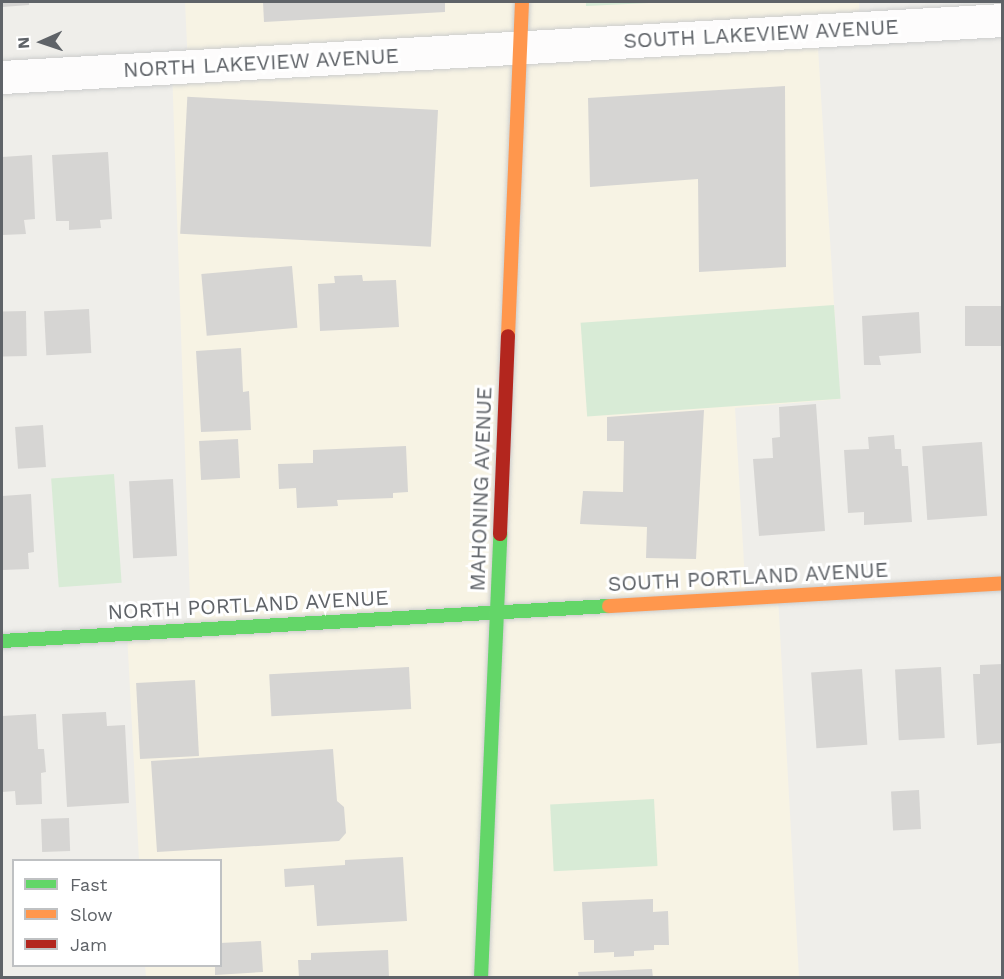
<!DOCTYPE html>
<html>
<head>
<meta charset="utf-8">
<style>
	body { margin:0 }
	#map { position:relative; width:1004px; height:979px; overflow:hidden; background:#efeeea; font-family:"Work Sans",sans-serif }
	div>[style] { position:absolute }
	.commercial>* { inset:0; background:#f7f3e4 }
	.green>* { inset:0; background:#d8ebd6; transform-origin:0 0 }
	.building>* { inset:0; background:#d6d5d3; transform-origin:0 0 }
	.roads { filter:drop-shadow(0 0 2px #cbcccc) drop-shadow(0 0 2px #cbcccc) }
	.street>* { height:33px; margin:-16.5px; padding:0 16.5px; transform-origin:16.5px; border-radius:16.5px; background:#fdfcfc }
	.fast>* { height:14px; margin:-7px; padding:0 7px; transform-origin:7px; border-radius:7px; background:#63d668 }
	.slow>* { height:14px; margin:-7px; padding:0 7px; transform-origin:7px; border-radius:7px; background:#ff974d }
	.jam>* { height:14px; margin:-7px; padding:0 7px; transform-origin:7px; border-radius:7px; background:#b3261e }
	span { translate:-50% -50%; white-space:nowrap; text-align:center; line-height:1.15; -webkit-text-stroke:6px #fff; paint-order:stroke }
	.street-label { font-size:21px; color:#5f6368 }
	.frame { position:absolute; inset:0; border:3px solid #5f6368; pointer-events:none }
	.legend { position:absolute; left:12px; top:859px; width:210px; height:108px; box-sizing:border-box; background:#fff; border:2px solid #bfc1c3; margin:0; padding:8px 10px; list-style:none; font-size:18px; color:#5f6368 }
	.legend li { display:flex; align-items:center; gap:12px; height:30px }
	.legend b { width:30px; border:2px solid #bfc1c3 }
	.north { position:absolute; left:12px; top:12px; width:60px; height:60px; -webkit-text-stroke:4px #fff; paint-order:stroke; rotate:267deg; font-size:16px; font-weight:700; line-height:24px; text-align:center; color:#5f6368 }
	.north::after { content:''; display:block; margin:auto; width:21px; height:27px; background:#5f6368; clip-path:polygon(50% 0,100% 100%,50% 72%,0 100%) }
</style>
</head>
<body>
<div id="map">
	<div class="commercial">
		<div style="clip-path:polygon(185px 2px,859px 2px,860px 29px,817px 32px,840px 399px,735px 408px,746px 598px,778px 596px,799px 977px,146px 977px,145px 966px,220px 966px,220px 860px,139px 860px,127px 633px,191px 630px,172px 68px,188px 66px)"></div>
	</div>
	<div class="green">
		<div style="clip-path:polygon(586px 2px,670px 2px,586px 6px)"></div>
		<div style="left:834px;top:305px;width:94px;height:254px;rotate:86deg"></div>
		<div style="left:114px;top:474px;width:109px;height:63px;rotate:86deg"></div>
		<div style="left:654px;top:799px;width:67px;height:104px;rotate:87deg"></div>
	</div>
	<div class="building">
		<div style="clip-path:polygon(2px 2px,29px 2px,29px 5px,2px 7px)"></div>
		<div style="clip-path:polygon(263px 2px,445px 2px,445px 12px,264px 22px)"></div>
		<div style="clip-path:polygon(785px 86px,786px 267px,699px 272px,698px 179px,590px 187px,588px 98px)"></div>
		<div style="left:438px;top:110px;width:137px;height:251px;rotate:93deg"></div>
		<div style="clip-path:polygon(108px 152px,112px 219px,100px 220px,101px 228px,69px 230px,69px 221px,56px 221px,52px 155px)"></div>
		<div style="clip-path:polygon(32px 155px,35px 219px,24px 220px,26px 234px,2px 235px,2px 157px)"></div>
		<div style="left:292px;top:266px;width:62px;height:91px;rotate:85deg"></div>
		<div style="clip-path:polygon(362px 275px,363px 281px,396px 280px,399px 327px,320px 331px,318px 284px,335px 283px,334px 276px)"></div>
		<div style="left:1002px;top:306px;width:40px;height:37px;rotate:90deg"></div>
		<div style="left:89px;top:309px;width:44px;height:45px;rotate:87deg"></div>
		<div style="left:26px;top:311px;width:45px;height:24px;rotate:89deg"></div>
		<div style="clip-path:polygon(919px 312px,921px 353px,879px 356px,881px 365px,864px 365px,862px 316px)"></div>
		<div style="clip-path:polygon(241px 348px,243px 392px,249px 391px,251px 430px,201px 432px,196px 351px)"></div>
		<div style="clip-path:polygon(816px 404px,825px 531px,759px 536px,753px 459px,773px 458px,772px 438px,780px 437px,779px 407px)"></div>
		<div style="clip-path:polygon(704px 410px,696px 559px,646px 558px,647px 527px,580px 524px,583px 491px,623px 492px,624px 441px,607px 441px,607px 417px)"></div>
		<div style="left:43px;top:425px;width:42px;height:28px;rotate:86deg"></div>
		<div style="clip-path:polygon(894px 435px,895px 449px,901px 449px,902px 466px,908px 466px,912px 522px,864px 525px,864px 512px,848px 513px,844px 450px,869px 449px,868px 437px)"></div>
		<div style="left:238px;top:439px;width:39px;height:39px;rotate:87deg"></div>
		<div style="left:982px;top:442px;width:74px;height:60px;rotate:86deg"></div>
		<div style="clip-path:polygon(406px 446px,408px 492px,393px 493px,393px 498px,337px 500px,338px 506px,297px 508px,296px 488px,279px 489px,278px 464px,313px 463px,313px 450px)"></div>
		<div style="left:173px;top:479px;width:77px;height:44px;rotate:87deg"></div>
		<div style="clip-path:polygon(31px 494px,34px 552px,28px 553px,29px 569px,2px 570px,2px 496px)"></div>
		<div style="clip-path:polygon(1002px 664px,1002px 743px,977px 745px,973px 674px,980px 674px,980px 665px)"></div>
		<div style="left:409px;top:667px;width:42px;height:140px;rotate:87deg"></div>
		<div style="left:941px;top:667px;width:71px;height:46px;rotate:87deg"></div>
		<div style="left:862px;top:669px;width:76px;height:51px;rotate:86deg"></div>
		<div style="left:195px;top:680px;width:76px;height:59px;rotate:87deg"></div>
		<div style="clip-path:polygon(106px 712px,107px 726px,125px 725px,129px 803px,67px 807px,62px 714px)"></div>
		<div style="clip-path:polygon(36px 714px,38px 749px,44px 749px,46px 772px,41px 773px,42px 804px,16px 805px,15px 791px,2px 792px,2px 716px)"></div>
		<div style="clip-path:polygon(333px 749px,337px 801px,344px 807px,346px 833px,339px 841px,157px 852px,151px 761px)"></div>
		<div style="left:919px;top:790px;width:39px;height:28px;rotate:87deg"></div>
		<div style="left:69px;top:818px;width:33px;height:28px;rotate:88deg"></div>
		<div style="clip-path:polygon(403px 857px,407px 921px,317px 926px,314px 885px,285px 887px,284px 869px,345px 865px,345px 860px)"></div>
		<div style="clip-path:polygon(653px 899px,653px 912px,668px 911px,669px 945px,654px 945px,654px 950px,634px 951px,634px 956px,614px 957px,614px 952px,594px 953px,594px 940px,584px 940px,582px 902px)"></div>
		<div style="clip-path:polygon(261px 941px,263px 972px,215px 975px,215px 966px,220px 966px,220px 943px)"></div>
		<div style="clip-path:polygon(388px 950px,389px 978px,299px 978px,298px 960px,311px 960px,311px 953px)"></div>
		<div style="clip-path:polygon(652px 969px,653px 978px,579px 978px,578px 972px)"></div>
	</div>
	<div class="roads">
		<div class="street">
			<div style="left:2px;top:77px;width:1002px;rotate:-3.26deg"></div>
		</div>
		<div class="fast">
			<div style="left:2px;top:641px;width:608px;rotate:-3.3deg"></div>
			<div style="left:481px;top:978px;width:444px;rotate:-87.5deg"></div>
		</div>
		<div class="slow">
			<div style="left:508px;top:336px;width:334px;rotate:-87.6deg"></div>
			<div style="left:609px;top:606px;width:394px;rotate:-3.3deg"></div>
		</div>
		<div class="jam">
			<div style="left:500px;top:534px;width:198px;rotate:-87.7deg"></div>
		</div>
	</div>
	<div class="street-label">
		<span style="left:761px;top:34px;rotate:-3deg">SOUTH LAKEVIEW AVENUE</span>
		<span style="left:261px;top:63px;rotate:-3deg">NORTH LAKEVIEW AVENUE</span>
		<span style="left:481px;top:489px;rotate:-88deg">MAHONING AVENUE</span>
		<span style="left:748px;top:577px;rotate:-3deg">SOUTH PORTLAND AVENUE</span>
		<span style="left:248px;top:605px;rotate:-3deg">NORTH PORTLAND AVENUE</span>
	</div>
	<div class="frame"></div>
	<ul class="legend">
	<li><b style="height:8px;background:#63d668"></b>Fast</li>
	<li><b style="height:8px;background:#ff974d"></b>Slow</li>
	<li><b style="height:8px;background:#b3261e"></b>Jam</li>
	</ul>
	<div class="north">N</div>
</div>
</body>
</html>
